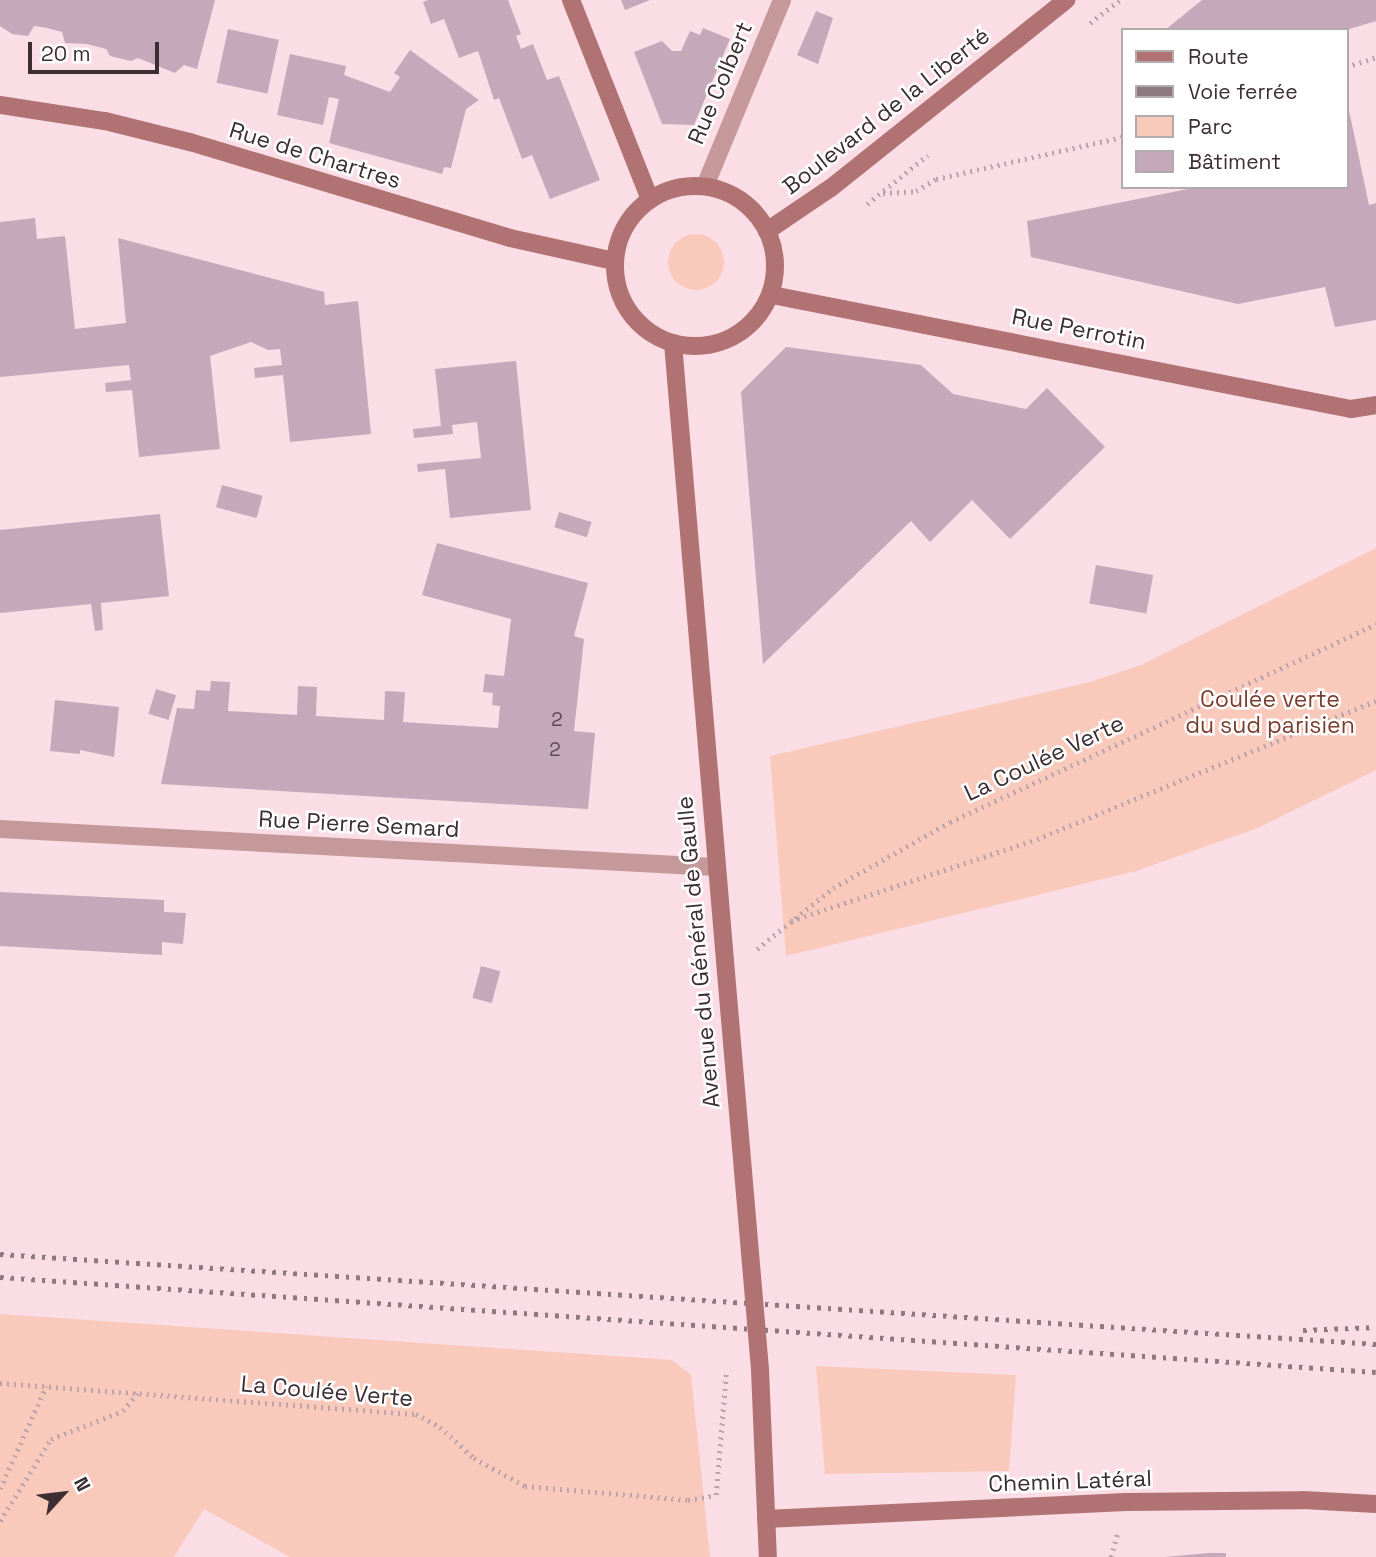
<!DOCTYPE html>
<html>
<head>
<meta charset="utf-8">
<style>
	body { margin:0 }
	#map { position:relative; width:1376px; height:1557px; overflow:hidden; background:#fbdde6; font-family:"Space Grotesk",sans-serif }
	div>[style] { position:absolute }
	.green>* { inset:0; background:#f9cabb }
	.round { border-radius:50% }
	.building>* { inset:0; background:#c6a8bb; transform-origin:0 0 }
	.path>* { height:4.5px; margin-top:-2.25px; transform-origin:0; background:repeating-linear-gradient(90deg,#bda4ab 0 2px,transparent 0 7px) }
	.street>* { height:18px; margin:-9px; padding:0 9px; transform-origin:9px; border-radius:9px; background:#c59899 }
	.secondary>* { height:18px; margin:-9px; padding:0 9px; transform-origin:9px; border-radius:9px; background:#b17273 }
	.secondary>.ring { margin:-9px; padding:0; box-sizing:content-box; background:none; border:18px solid #b17273; border-radius:50% }
	.rail>* { height:5px; margin-top:-2.5px; transform-origin:0; background:repeating-linear-gradient(90deg,#8d797f 0 3.5px,transparent 0 10.5px) }
	.secondary-bridge>* { height:18px; margin:-9px; padding:0 9px; transform-origin:9px; border-radius:9px; background:#b17273 }
	span { translate:-50% -50%; white-space:nowrap; text-align:center; line-height:1.15; -webkit-text-stroke:5px #fff; paint-order:stroke }
	.number-label { font-size:19px; color:#5e4c54 }
	.number-label span { -webkit-text-stroke-width:0 }
	.street-label { font-size:23px; color:#3c2e32 }
	.park-label { font-size:23px; color:#7a3e2c }
	.legend { position:absolute; left:1121px; top:28px; width:228px; height:161px; box-sizing:border-box; background:#fff; border:2px solid #b1abad; margin:0; padding:9px 12px; list-style:none; font-size:21px; color:#3c2e32 }
	.legend li { display:flex; align-items:center; gap:14px; height:35px }
	.legend b { width:35px; border:2px solid #b1abad }
	.north { position:absolute; left:28px; top:1459px; width:70px; height:70px; -webkit-text-stroke:5px #fff; paint-order:stroke; rotate:63deg; font-size:19px; font-weight:700; line-height:28px; text-align:center; color:#3c2e32 }
	.north::after { content:''; display:block; margin:auto; width:24px; height:32px; background:#3c2e32; clip-path:polygon(50% 0,100% 100%,50% 72%,0 100%) }
	.scale { position:absolute; left:28px; top:42px; width:131px; height:32px; box-sizing:border-box; border:4px solid #3c2e32; border-top:0; padding-left:9px; font-size:21px; line-height:24px; white-space:nowrap; color:#3c2e32; -webkit-text-stroke:5px #fff; paint-order:stroke }
</style>
</head>
<body>
<div id="map">
	<div class="green">
		<div class="round" style="left:668px;top:234px;width:56px;height:56px"></div>
		<div style="clip-path:polygon(1376px 548px,1376px 770px,1258px 828px,1136px 871px,786px 956px,770px 756px,1090px 682px,1141px 665px)"></div>
		<div style="clip-path:polygon(0 1314px,672px 1360px,691px 1375px,710px 1557px,290px 1557px,204px 1509px,174px 1557px,0 1557px)"></div>
		<div style="clip-path:polygon(816px 1366px,1016px 1375px,1009px 1471px,825px 1474px)"></div>
	</div>
	<div class="building">
		<div style="clip-path:polygon(0 0,215px 0,197px 69px,184px 65px,175px 73px,138px 58px,131px 61px,110px 56px,106px 49px,87px 44px,65px 43px,62px 32px,47px 28px,34px 26px,28px 36px,12px 34px,0 26px)"></div>
		<div style="clip-path:polygon(428px 0,508px 0,521px 34px,516px 36px,521px 49px,533px 44px,547px 80px,559px 76px,600px 180px,550px 199px,532px 155px,522px 159px,499px 98px,494px 100px,478px 51px,459px 58px,444px 19px,431px 24px,423px 2px)"></div>
		<div style="clip-path:polygon(621px 0,650px 0,625px 10px)"></div>
		<div style="clip-path:polygon(1202px 0,1376px 0,1376px 21px,1346px 30px,1165px 30px)"></div>
		<div style="clip-path:polygon(816px 11px,833px 18px,818px 64px,797px 55px)"></div>
		<div style="clip-path:polygon(703px 28px,730px 39px,694px 125px,662px 124px,634px 52px,662px 41px,672px 51px,681px 51px,690px 31px,700px 35px)"></div>
		<div style="left:228px;top:29px;width:52px;height:55px;rotate:12deg"></div>
		<div style="clip-path:polygon(410px 50px,479px 100px,466px 109px,451px 168px,444px 167px,442px 174px,329px 143px,339px 99px,329px 97px,323px 125px,277px 115px,290px 54px,346px 66px,344px 75px,390px 92px,400px 77px,394px 73px)"></div>
		<div style="clip-path:polygon(1347px 101px,1369px 205px,1376px 203px,1376px 320px,1335px 327px,1325px 287px,1238px 304px,1031px 257px,1027px 221px,1198px 187px,1346px 187px)"></div>
		<div style="clip-path:polygon(35px 218px,37px 239px,65px 236px,75px 329px,126px 323px,118px 238px,324px 292px,325px 305px,358px 301px,371px 434px,290px 442px,283px 375px,255px 378px,254px 368px,282px 365px,280px 349px,268px 350px,251px 342px,210px 356px,220px 449px,139px 457px,132px 390px,106px 392px,105px 383px,131px 380px,129px 365px,0 377px,0 222px)"></div>
		<div style="clip-path:polygon(786px 347px,921px 365px,953px 394px,1026px 409px,1047px 388px,1105px 447px,1010px 539px,972px 500px,930px 542px,911px 521px,763px 664px,741px 392px)"></div>
		<div style="clip-path:polygon(516px 361px,531px 510px,450px 518px,445px 469px,418px 472px,417px 464px,481px 458px,477px 422px,452px 425px,453px 434px,414px 438px,413px 429px,441px 426px,435px 369px)"></div>
		<div style="left:222px;top:485px;width:42px;height:23px;rotate:15deg"></div>
		<div style="left:559px;top:512px;width:34px;height:16px;rotate:17deg"></div>
		<div style="clip-path:polygon(160px 514px,169px 596px,101px 603px,103px 630px,95px 631px,91px 604px,0 613px,0 530px)"></div>
		<div style="clip-path:polygon(437px 543px,588px 583px,574px 636px,584px 639px,574px 731px,595px 733px,588px 809px,161px 784px,177px 708px,194px 709px,196px 690px,210px 691px,211px 681px,230px 682px,228px 711px,297px 715px,298px 686px,317px 687px,316px 716px,384px 720px,385px 691px,405px 692px,403px 722px,498px 728px,500px 706px,492px 705px,493px 693px,483px 692px,485px 674px,504px 676px,511px 619px,422px 595px)"></div>
		<div style="left:1096px;top:565px;width:58px;height:39px;rotate:10deg"></div>
		<div style="left:156px;top:689px;width:21px;height:26px;rotate:17deg"></div>
		<div style="clip-path:polygon(55px 700px,119px 707px,114px 757px,80px 750px,80px 754px,50px 751px)"></div>
		<div style="clip-path:polygon(0 892px,164px 900px,164px 912px,186px 913px,183px 944px,162px 942px,162px 955px,0 946px)"></div>
		<div style="left:481px;top:966px;width:20px;height:33px;rotate:15deg"></div>
		<div style="clip-path:polygon(1209px 1553px,1226px 1553px,1226px 1557px,1164px 1557px)"></div>
	</div>
	<div class="path">
		<div style="left:1090px;top:23px;width:37px;rotate:-38deg"></div>
		<div style="left:1346px;top:67px;width:32px;rotate:-18deg"></div>
		<div style="left:883px;top:193px;width:33px;rotate:-3deg"></div>
		<div style="left:916px;top:191px;width:23px;rotate:-31deg"></div>
		<div style="left:936px;top:179px;width:191px;rotate:-12.7deg"></div>
		<div style="left:867px;top:204px;width:78px;rotate:-38.8deg"></div>
		<div style="left:791px;top:921px;width:259px;rotate:-18.4deg"></div>
		<div style="left:1037px;top:839px;width:366px;rotate:-22.2deg"></div>
		<div style="left:757px;top:949px;width:97px;rotate:-38.8deg"></div>
		<div style="left:833px;top:888px;width:134px;rotate:-29.4deg"></div>
		<div style="left:950px;top:822px;width:470px;rotate:-24.9deg"></div>
		<div style="left:0;top:1383px;width:417px;rotate:4.3deg"></div>
		<div style="left:416px;top:1414px;width:27px;rotate:28deg"></div>
		<div style="left:440px;top:1427px;width:46px;rotate:42.4deg"></div>
		<div style="left:474px;top:1458px;width:58px;rotate:28.8deg"></div>
		<div style="left:525px;top:1486px;width:164px;rotate:4.9deg"></div>
		<div style="left:688px;top:1500px;width:28px;rotate:-10deg"></div>
		<div style="left:716px;top:1495px;width:122px;rotate:-85.3deg"></div>
		<div style="left:0;top:1489px;width:113px;rotate:-65.9deg"></div>
		<div style="left:0;top:1521px;width:97px;rotate:-58.1deg"></div>
		<div style="left:51px;top:1439px;width:77px;rotate:-21.3deg"></div>
		<div style="left:123px;top:1411px;width:23px;rotate:-52deg"></div>
		<div style="left:1111px;top:1557px;width:24px;rotate:-75deg"></div>
	</div>
	<div class="street">
		<div style="left:705px;top:186px;width:201px;rotate:-67.5deg"></div>
		<div style="left:0;top:829px;width:716px;rotate:3.04deg"></div>
	</div>
	<div class="secondary">
		<div style="left:571px;top:0;width:215px;rotate:68.4deg"></div>
		<div style="left:0;top:105px;width:106px;rotate:8.7deg"></div>
		<div style="left:105px;top:121px;width:88px;rotate:13.9deg"></div>
		<div style="left:190px;top:142px;width:334px;rotate:16.7deg"></div>
		<div style="left:510px;top:238px;width:107px;rotate:12.5deg"></div>
		<div class="ring" style="left:615px;top:186px;width:142px;height:142px"></div>
		<div style="left:767px;top:231px;width:78px;rotate:-34.1deg"></div>
		<div style="left:832px;top:187px;width:300px;rotate:-38.6deg"></div>
		<div style="left:772px;top:295px;width:590px;rotate:11.14deg"></div>
		<div style="left:1351px;top:409px;width:25px;rotate:-9deg"></div>
		<div style="left:673px;top:343px;width:620px;rotate:85.19deg"></div>
		<div style="left:760px;top:1370px;width:187px;rotate:87.6deg"></div>
		<div style="left:766px;top:1519px;width:360px;rotate:-2.7deg"></div>
		<div style="left:1126px;top:1502px;width:177px;rotate:-0.6deg"></div>
		<div style="left:1303px;top:1500px;width:73px;rotate:3.1deg"></div>
	</div>
	<div class="rail">
		<div style="left:0;top:1254px;width:1379px;rotate:3.74deg"></div>
		<div style="left:0;top:1277px;width:1379px;rotate:3.95deg"></div>
		<div style="left:1303px;top:1330px;width:73px;rotate:-2.4deg"></div>
	</div>
	<div class="secondary-bridge">
		<div style="left:725px;top:961px;width:410px;rotate:85.1deg"></div>
	</div>
	<div class="number-label">
		<span style="left:557px;top:720px">2</span>
		<span style="left:555px;top:750px">2</span>
	</div>
	<div class="street-label">
		<span style="left:720px;top:83px;rotate:-67deg">Rue Colbert</span>
		<span style="left:886px;top:111px;rotate:-38deg">Boulevard de la Liberté</span>
		<span style="left:315px;top:155px;rotate:17deg">Rue de Chartres</span>
		<span style="left:1079px;top:329px;rotate:11deg">Rue Perrotin</span>
		<span style="left:1044px;top:758px;rotate:-25deg">La Coulée Verte</span>
		<span style="left:359px;top:824px;rotate:3deg">Rue Pierre Semard</span>
		<span style="left:698px;top:952px;rotate:-95deg">Avenue du Général de Gaulle</span>
		<span style="left:327px;top:1391px;rotate:5deg">La Coulée Verte</span>
		<span style="left:1070px;top:1481px;rotate:-2deg">Chemin Latéral</span>
	</div>
	<div class="park-label">
		<span style="left:1270px;top:712px">Coulée verte<br>du sud parisien</span>
	</div>
	<ul class="legend">
	<li><b style="height:9px;background:#b17273"></b>Route</li>
	<li><b style="height:9px;background:#8d797f"></b>Voie ferrée</li>
	<li><b style="height:19px;background:#f9cabb"></b>Parc</li>
	<li><b style="height:19px;background:#c6a8bb"></b>Bâtiment</li>
	</ul>
	<div class="north">N</div>
	<div class="scale">20 m</div>
</div>
</body>
</html>
